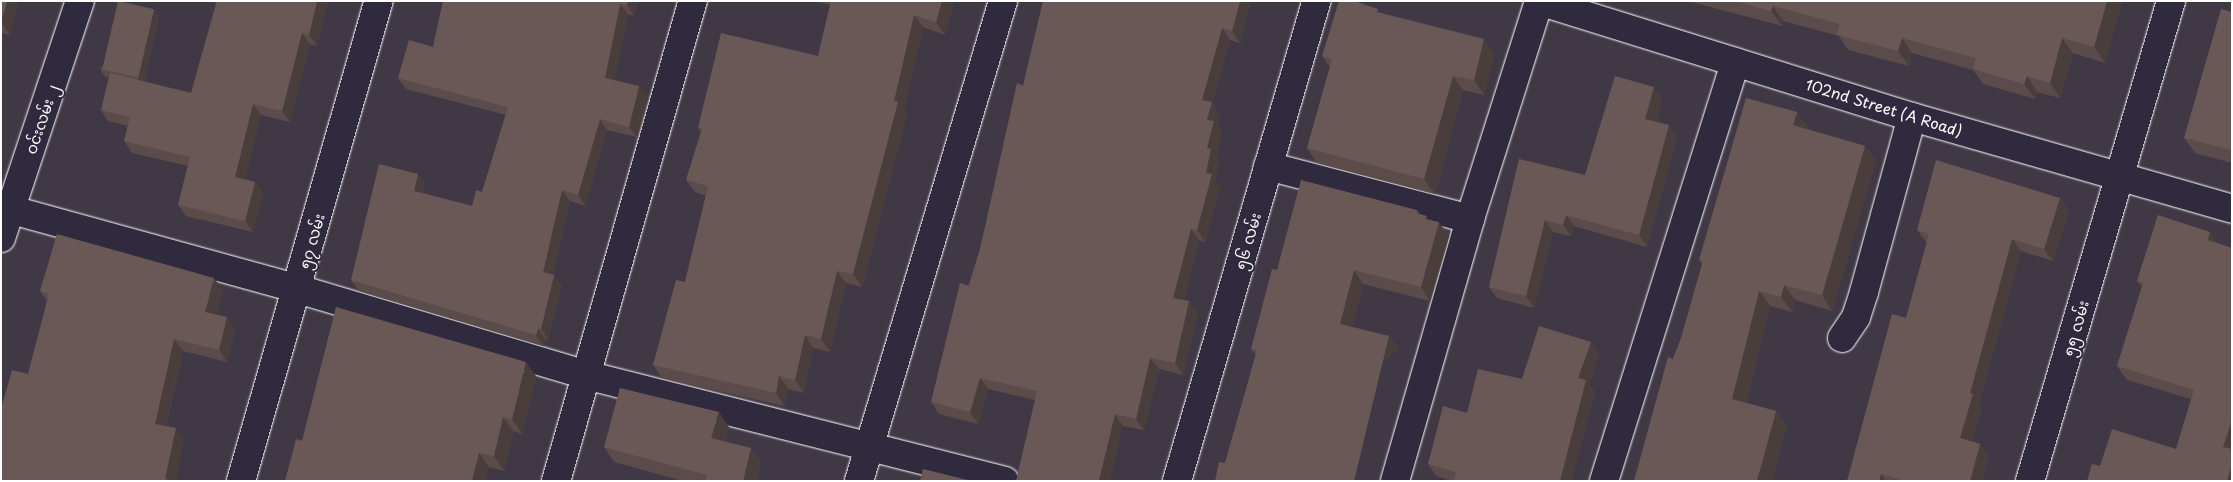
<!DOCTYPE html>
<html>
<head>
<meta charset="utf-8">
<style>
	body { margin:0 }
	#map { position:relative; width:2233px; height:482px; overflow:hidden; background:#413845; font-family:"Playpen Sans","Noto Sans Myanmar",sans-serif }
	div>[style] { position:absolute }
	.roads { filter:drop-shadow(0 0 1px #fff) drop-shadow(0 0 1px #fff) }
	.street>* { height:28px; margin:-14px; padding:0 14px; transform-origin:14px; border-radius:14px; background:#2f2a3d }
	.secondary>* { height:28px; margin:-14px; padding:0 14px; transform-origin:14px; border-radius:14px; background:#2f2a3d }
	.wall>* { inset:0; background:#5b4c4b }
	.shaded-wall>* { inset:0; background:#4a3e3d; transform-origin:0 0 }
	.building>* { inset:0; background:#6a5857; transform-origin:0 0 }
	span { translate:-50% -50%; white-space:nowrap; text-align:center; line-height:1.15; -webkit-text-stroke:4px #2f2a3d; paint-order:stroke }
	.street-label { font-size:15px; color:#fff }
	.frame { position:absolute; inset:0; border:2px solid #fff; pointer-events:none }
</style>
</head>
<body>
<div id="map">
	<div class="roads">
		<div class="street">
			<div style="left:1539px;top:1px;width:391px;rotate:17.3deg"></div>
			<div style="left:1912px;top:117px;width:333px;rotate:16deg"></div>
			<div style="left:1268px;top:166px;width:209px;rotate:14.7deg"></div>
			<div style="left:1px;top:207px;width:308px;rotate:15.4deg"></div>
			<div style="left:298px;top:289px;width:301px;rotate:16.6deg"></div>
			<div style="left:586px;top:375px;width:432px;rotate:14.2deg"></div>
			<div style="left:1px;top:238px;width:250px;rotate:-71.6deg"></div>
			<div style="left:1842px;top:338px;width:25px;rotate:-56deg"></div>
			<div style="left:1856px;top:317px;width:26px;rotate:-72deg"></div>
			<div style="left:1864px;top:292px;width:181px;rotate:-74.7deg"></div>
			<div style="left:241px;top:481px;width:499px;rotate:-74deg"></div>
			<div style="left:556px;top:481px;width:499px;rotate:-74.1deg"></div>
			<div style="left:859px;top:481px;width:501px;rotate:-73.3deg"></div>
			<div style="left:1395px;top:481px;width:273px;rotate:-74deg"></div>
			<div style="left:1470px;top:219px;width:229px;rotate:-72.4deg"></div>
			<div style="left:1604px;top:481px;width:439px;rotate:-72.6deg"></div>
			<div style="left:2030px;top:481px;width:500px;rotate:-73.63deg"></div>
		</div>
		<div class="secondary">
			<div style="left:1177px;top:481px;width:500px;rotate:-73.8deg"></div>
		</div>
	</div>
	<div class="wall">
		<div style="clip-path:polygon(1px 1px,18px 4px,10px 35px,1px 33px)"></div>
		<div style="clip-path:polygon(208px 1px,328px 1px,317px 46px,310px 44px,290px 122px,261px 115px,245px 179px,255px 182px,263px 193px,253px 232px,186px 216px,178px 205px,188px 166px,132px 153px,124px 141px,128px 126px,108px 121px,101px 110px,109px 77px,105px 77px,100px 69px,154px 9px,159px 16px,144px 82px,191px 93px,216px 3px)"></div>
		<div style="clip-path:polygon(443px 1px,638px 1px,634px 16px,628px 14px,614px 80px,647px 97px,637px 137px,607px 130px,585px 206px,570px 201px,553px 274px,562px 285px,548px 340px,545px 339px,543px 346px,359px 291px,351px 280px,418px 174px,425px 185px,423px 193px,472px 206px,482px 192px,506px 115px,406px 89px,398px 78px,433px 47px)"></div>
		<div style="clip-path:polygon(816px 1px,954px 1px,945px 35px,923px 27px,904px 109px,907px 114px,862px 287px,846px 283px,830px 352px,813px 348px,804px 393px,788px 389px,784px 406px,662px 378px,653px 365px,685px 282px,706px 196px,695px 192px,686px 180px,701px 132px,698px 128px,818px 56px,830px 5px)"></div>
		<div style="clip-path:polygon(1043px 1px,1251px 1px,1240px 43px,1230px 40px,1212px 103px,1220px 114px,1217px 125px,1222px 133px,1216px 156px,1219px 161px,1215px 179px,1220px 186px,1205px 242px,1199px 240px,1184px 300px,1198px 313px,1183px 375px,1159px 369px,1144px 430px,1123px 426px,1035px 400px,988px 389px,978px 424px,939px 414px,931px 402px,980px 249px,1023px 86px)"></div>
		<div style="clip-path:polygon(1688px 1px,2122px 1px,2105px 63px,2073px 53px,2060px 98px,2037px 92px,2035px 99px,1983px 84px,1973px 70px,1912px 53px,1909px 66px,1848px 50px,1839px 36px,1783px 21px,1782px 26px)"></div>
		<div style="clip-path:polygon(2232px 12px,2232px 163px,2195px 153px,2184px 138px)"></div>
		<div style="clip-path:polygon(1381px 13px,1494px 54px,1484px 95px,1463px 90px,1435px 194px,1317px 163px,1307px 148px,1330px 67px,1322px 56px)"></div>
		<div style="clip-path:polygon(1654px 87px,1662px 99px,1656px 122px,1677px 137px,1647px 247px,1574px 226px,1571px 236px,1553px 232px,1534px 308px,1497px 298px,1489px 287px,1519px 159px,1585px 175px)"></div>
		<div style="clip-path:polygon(1797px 112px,1808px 128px,1807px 129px,1865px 146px,1876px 161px,1832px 311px,1795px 300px,1792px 312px,1770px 306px,1746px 403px,1776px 411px,1787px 426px,1772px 481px,1673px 359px,1681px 338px,1702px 264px,1699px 260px)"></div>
		<div style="clip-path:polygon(2060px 198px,2069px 211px,2053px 261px,2021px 251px,1979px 404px,1982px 407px,1972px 441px,1980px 444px,1989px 456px,1982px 481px,1847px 481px,1906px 318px,1927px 243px,1917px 230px)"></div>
		<div style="clip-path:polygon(1417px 210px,1420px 214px,1449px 236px,1430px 301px,1363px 284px,1352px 327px,1389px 336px,1399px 349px,1225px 463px,1256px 355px,1251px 349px,1277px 270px)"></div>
		<div style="clip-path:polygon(2158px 215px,2232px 481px,2100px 466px,2176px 449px,2191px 399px,2127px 380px,2117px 366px,2142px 287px,2137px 281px)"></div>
		<div style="clip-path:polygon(223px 290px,216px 315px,235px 330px,227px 362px,183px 351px,166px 426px,184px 440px,28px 374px,47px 301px,40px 291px)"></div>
		<div style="clip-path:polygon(1591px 342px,1599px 354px,1589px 384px,1595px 392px,1571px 481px,1452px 481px,1436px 476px,1428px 464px,1467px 413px,1522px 379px)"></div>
		<div style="clip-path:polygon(536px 376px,522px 434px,513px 431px,504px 471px,489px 467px,302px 441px)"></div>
		<div style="clip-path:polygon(729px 427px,725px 442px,751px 448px,761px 463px,757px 481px,683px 481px,614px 462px,604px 447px)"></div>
	</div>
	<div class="shaded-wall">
		<div style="clip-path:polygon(7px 1px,16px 1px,18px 4px,10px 35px,1px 23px)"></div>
		<div style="clip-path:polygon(317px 1px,328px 1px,317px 46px,309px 35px)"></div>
		<div style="clip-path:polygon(628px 1px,638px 1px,634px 16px,627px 5px)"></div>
		<div style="clip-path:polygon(942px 1px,954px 1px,945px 35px,936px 22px)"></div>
		<div style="clip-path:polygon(1240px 1px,1251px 1px,1240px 43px,1232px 31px)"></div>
		<div style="clip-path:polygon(2107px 1px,2122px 1px,2105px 63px,2094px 47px)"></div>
		<div style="clip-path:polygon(620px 4px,628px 14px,612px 88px,605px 78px)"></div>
		<div style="clip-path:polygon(1773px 6px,1783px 21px,1782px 26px,1771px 11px)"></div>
		<div style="clip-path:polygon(154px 9px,159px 16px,143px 85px,138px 78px)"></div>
		<div style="clip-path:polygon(914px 15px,923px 27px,904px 109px,907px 114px,862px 287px,853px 274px)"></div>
		<div style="clip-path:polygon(1222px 28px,1230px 40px,1212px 103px,1220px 114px,1217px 125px,1222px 133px,1216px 156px,1219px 161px,1215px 179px,1220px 186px,1205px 242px,1197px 230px,1206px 173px,1207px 148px,1207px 120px,1202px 100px)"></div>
		<div style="clip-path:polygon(302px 33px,310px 44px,290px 122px,282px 111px)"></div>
		<div style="clip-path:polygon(1902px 38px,1912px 53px,1909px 66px,1898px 51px)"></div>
		<div style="clip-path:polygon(2062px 38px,2073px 53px,2060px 98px,2050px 83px)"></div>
		<div style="clip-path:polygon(1484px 39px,1494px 54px,1484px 95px,1474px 80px)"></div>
		<div style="clip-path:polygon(1453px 76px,1463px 90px,1435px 194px,1424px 179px)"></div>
		<div style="clip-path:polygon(2027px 76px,2037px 92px,2035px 99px,2024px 84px)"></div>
		<div style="clip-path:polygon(639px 86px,647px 97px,637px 137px,629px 127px)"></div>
		<div style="clip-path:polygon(1654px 87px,1662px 99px,1653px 130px,1645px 119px)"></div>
		<div style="clip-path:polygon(253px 104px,261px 115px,243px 188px,235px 177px)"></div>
		<div style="clip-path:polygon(1797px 112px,1808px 128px,1804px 141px,1793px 125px)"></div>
		<div style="clip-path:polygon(600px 119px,607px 130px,585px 206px,578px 195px)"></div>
		<div style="clip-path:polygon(1669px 125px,1677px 137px,1647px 247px,1639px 235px)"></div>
		<div style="clip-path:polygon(1865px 146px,1876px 161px,1832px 311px,1822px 295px)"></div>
		<div style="clip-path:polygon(418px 174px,425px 185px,421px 201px,414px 191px)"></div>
		<div style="clip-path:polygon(255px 182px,263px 193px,253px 232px,245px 221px)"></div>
		<div style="clip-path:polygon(562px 190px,570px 201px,551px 283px,543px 272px)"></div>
		<div style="clip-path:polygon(2060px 198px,2069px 211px,2053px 261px,2044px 249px)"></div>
		<div style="clip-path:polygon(1566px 215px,1574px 226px,1571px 236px,1563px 225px)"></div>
		<div style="clip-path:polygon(1545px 220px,1553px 232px,1534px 308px,1526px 296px)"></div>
		<div style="clip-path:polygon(1439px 222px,1449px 236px,1430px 301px,1421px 287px)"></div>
		<div style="clip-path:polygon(1191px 229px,1199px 240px,1182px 310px,1173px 298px)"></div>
		<div style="clip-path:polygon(2210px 232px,2220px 245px,2208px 240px)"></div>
		<div style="clip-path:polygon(2012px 239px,2021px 251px,1979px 404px,1982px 407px,1969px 451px,1960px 438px,1970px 393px)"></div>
		<div style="clip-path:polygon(1354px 270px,1363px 284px,1349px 338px,1340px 324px)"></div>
		<div style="clip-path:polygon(837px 271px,846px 283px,830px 352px,821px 339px)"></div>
		<div style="clip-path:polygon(554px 275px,562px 285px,548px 340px,541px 329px)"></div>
		<div style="clip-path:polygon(214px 278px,223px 290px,214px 324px,205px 312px)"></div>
		<div style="clip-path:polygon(1784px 285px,1795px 300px,1792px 312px,1781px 297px)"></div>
		<div style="clip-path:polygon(1759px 291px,1770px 306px,1743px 414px,1732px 399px)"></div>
		<div style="clip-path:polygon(1189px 301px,1198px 313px,1183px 375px,1175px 363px)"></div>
		<div style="clip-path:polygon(227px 317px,235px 330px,227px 362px,219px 350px)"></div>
		<div style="clip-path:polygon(538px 328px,545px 339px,543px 346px,536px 335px)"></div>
		<div style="clip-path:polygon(805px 335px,813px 348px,804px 393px,795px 380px)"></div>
		<div style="left:1389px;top:336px;width:16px;height:149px;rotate:52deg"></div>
		<div style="clip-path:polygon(174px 339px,183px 351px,163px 436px,155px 424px)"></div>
		<div style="clip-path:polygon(1591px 342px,1599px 354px,1589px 384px,1595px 392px,1571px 481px,1560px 481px,1578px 378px)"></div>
		<div style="clip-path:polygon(1150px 358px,1159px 369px,1144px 430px,1136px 419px)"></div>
		<div style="clip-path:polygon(526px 362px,536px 376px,522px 434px,512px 419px)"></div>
		<div style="clip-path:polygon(779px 376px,788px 389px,784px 406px,776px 393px)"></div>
		<div style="clip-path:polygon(980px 378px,988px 389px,978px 424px,970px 412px)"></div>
		<div style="clip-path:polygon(1776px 411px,1787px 426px,1772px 481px,1757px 481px)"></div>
		<div style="clip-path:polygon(719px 412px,729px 427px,722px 453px,711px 438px)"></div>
		<div style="clip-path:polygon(1115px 414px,1123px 426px,1110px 481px,1099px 481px)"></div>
		<div style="clip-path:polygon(503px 417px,513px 431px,504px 471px,494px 456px)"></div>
		<div style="clip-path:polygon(2232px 420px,2232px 459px,2223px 447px)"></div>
		<div style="clip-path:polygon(176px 428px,184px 440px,176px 481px,167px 481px,165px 479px)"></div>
		<div style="clip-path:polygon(1980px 444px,1989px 456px,1982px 481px,1970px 481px)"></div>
		<div style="clip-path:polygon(751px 448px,761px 463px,757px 481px,743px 481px)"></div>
		<div style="clip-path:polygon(479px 453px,489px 467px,486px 481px,472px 481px)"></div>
		<div style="clip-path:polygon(2232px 464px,2232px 481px,2227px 481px)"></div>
		<div style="clip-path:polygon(1881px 474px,1886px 481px,1879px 481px)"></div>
	</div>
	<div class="building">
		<div style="clip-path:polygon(1px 1px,7px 1px,1px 21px)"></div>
		<div style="left:118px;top:1px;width:37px;height:70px;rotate:13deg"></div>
		<div style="clip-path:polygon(217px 1px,317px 1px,309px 35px,302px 33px,282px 111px,253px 104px,235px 177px,255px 182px,245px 221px,178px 205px,190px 157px,124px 141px,130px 117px,101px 110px,110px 73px,191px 93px)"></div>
		<div style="clip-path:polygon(443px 1px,628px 1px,627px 5px,620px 4px,605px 78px,639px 86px,629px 127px,600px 119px,578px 195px,562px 190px,543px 272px,554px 275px,541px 329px,538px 328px,536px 335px,351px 280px,379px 164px,418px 174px,414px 191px,472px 206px,476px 190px,482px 192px,508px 107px,398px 78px,409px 40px,433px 47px)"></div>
		<div style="clip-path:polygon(831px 1px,942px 1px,936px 22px,914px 15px,894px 101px,898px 102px,853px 274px,837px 271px,821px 339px,805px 335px,795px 380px,779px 376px,776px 393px,653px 365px,676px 280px,685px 282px,708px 186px,686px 180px,702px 129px,698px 128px,721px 33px,818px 56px)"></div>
		<div style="clip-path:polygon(1043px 1px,1240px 1px,1232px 31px,1222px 28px,1202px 100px,1212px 102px,1207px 120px,1214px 121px,1207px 148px,1211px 149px,1206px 173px,1212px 174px,1197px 230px,1191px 229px,1173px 298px,1189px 301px,1175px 363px,1150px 358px,1136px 419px,1115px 414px,1099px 481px,1016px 481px,1037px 391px,980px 378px,970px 412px,931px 402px,960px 283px,969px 286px,980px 249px,1017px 83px,1023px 86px)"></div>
		<div style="clip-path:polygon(1339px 1px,1354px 1px,1378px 9px,1377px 12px,1484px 39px,1474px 80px,1453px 76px,1424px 179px,1307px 148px,1332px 59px,1322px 56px)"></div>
		<div style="clip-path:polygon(1735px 1px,2107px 1px,2094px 47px,2062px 38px,2050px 83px,2027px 76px,2024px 84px,1973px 69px,1976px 58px,1902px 38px,1898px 51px,1837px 35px,1840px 24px,1773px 6px,1771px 11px)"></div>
		<div style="clip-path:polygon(2221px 9px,2232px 12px,2232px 150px,2184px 138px)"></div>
		<div style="clip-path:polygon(1615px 76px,1654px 87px,1645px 119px,1669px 125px,1639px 235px,1566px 215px,1563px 225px,1545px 220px,1526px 296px,1489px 287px,1519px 159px,1585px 175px)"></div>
		<div style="clip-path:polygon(1746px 98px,1797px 112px,1793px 125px,1865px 146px,1822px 295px,1784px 285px,1781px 297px,1759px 291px,1732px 399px,1776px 411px,1757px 481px,1634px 481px,1668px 357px,1673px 359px,1681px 338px,1703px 261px,1699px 260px)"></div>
		<div style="clip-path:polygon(1936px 160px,2060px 198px,2044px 249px,2012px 239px,1970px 393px,1973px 394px,1960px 438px,1980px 444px,1970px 481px,1905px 481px,1881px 474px,1879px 481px,1847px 481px,1892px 314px,1906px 318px,1929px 234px,1917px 230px)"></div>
		<div style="clip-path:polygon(1301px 180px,1417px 210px,1416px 213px,1427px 216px,1426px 219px,1439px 222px,1421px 287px,1354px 270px,1340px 324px,1389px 336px,1354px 481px,1215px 481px,1219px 462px,1225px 463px,1257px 350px,1251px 349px,1272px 269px,1277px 270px)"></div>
		<div style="clip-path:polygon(2158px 215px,2210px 232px,2208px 240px,2232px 248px,2232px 420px,2223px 447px,2232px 449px,2232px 464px,2227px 481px,2087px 481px,2092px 464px,2100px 466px,2112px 429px,2176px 449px,2194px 390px,2117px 366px,2143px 283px,2137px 281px)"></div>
		<div style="clip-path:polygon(57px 234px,214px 278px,205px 312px,227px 317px,219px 350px,174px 339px,155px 424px,176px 428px,165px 479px,172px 481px,1px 481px,1px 409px,12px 370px,28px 374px,49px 294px,40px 291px)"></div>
		<div style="clip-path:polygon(336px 307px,526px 362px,512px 419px,503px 417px,494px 456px,479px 453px,472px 481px,285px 481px,296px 439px,302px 441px)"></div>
		<div style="clip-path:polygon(1539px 326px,1591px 342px,1578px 378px,1586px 380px,1560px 481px,1454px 481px,1456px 472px,1428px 464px,1443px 406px,1467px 413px,1478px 369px,1522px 379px)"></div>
		<div style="clip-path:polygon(620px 388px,719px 412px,711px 438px,751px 448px,743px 481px,706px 481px,707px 475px,604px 447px)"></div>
		<div style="clip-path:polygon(923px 469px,972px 481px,920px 481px)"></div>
	</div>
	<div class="street-label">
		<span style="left:1884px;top:107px;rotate:17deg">102nd Street (A Road)</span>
		<span style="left:41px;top:119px;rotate:-71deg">ဝင်းလမ်း ၂</span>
		<span style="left:311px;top:241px;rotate:-74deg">၅၇ လမ်း</span>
		<span style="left:1247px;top:241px;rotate:-74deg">၅၆ လမ်း</span>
		<span style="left:2075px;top:328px;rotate:-74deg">၅၅ လမ်း</span>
	</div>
	<div class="frame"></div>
</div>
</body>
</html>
